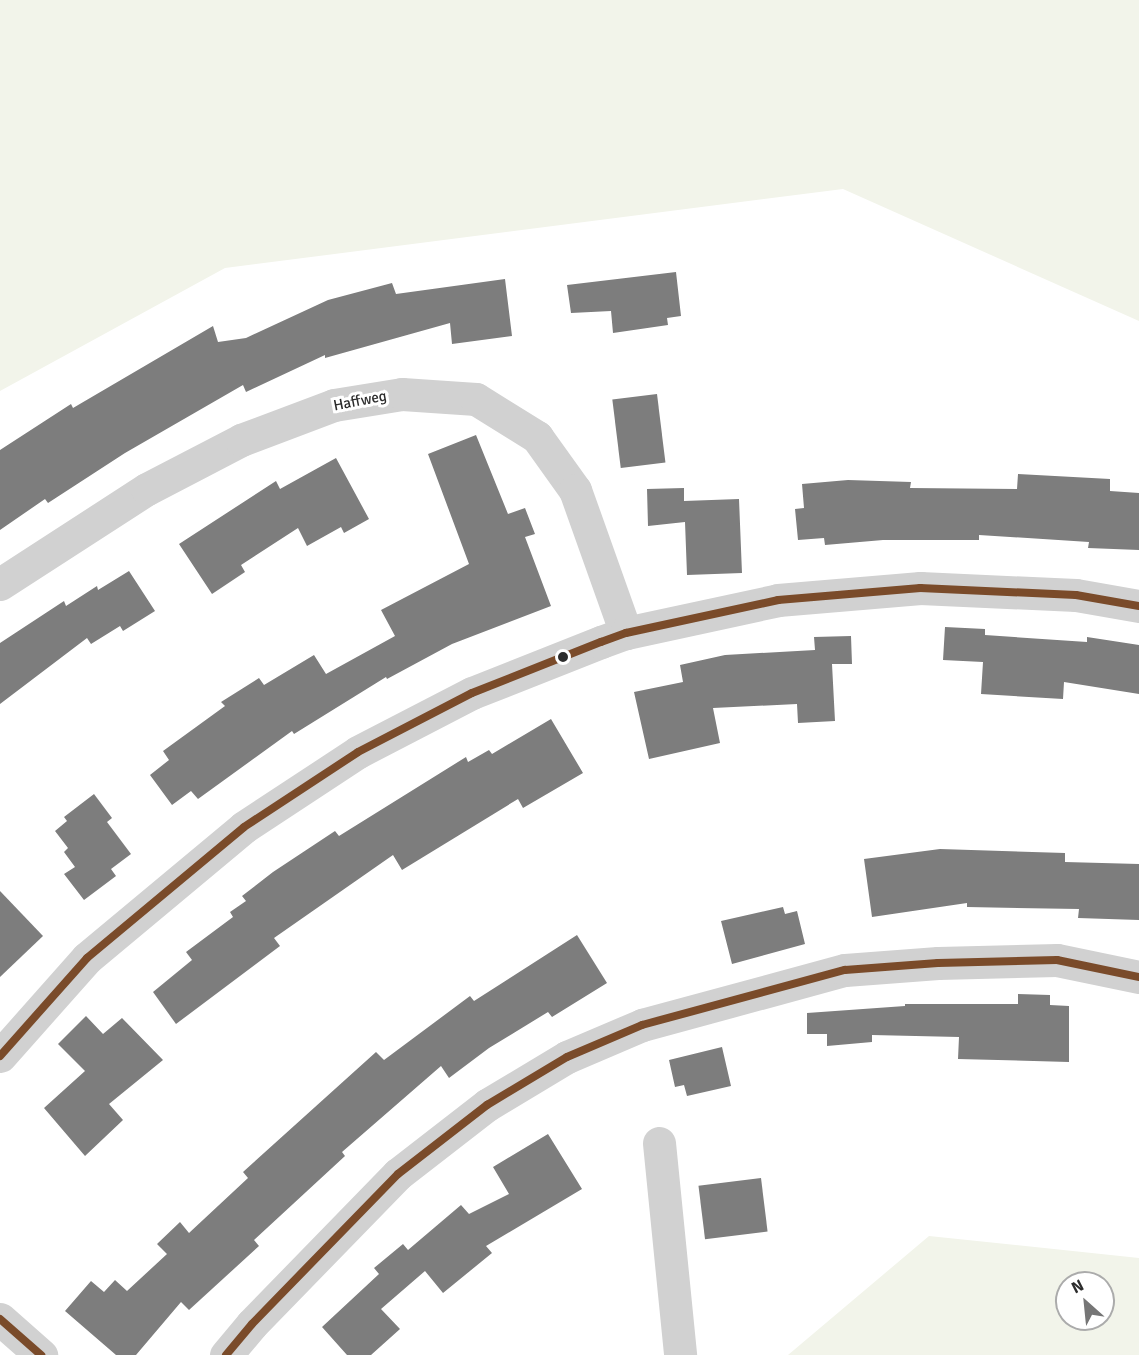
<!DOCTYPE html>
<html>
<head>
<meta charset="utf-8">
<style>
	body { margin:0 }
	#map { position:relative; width:1139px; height:1355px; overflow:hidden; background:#fff; font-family:Signika,sans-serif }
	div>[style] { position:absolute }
	.green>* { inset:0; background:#f2f4ea }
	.building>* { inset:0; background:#7d7d7d; transform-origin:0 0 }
	.minor>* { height:33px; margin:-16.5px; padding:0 16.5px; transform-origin:16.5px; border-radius:16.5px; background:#d1d1d1 }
	.bus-1>* { height:8px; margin:-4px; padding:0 4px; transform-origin:4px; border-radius:4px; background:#7a4b2a }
	.dots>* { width:16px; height:16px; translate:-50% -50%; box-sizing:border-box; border:3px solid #fff; border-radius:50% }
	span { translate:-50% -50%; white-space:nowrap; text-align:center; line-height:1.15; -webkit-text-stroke:6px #fff; paint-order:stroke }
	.street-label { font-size:15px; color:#2c2c2c }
	.north { position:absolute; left:1055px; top:1271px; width:60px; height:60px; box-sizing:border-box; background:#fff; border:2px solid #ababab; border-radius:50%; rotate:333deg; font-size:16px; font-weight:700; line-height:24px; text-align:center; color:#2c2c2c }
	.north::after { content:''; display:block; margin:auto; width:21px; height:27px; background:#767676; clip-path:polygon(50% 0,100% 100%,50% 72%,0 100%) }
</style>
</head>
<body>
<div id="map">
	<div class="green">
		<div style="clip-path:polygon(0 0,1139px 0,1139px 321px,843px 189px,225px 268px,0 391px)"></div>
		<div style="clip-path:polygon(evenodd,929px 1236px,1139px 1258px,1139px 1355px,788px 1355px,929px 1236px,1067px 1283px,1103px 1283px,1103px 1319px,1067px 1319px,1067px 1283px)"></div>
	</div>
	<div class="building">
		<div style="clip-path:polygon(676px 272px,681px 316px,667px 318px,668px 325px,613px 333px,611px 311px,571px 313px,567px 285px)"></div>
		<div style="clip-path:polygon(505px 279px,512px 336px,452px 344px,450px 323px,325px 358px,325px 355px,246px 392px,243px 385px,125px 453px,48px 503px,45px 499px,0 530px,0 450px,71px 404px,73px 408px,213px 326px,218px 342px,246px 338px,328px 300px,392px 283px,396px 294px)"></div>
		<div style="left:657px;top:394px;width:69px;height:45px;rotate:83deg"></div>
		<div style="clip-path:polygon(476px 435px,508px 514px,525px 508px,535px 534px,525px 537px,551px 606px,452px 644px,387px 679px,386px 677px,294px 734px,292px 731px,198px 799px,191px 791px,172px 805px,150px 775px,169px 760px,163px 751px,225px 706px,221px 702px,259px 678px,264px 685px,314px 655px,326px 674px,395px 636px,381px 610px,469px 564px,428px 454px)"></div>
		<div style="clip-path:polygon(336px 458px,369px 519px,344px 533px,341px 527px,307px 546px,298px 528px,241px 565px,245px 572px,212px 594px,179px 544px,276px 481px,280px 489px)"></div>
		<div style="clip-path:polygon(1018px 474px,1110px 479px,1110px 491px,1139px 493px,1139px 550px,1088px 548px,1089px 542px,979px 535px,979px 540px,883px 540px,825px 545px,824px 538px,798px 540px,795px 509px,804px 508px,802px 484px,848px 480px,911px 482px,910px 488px,1017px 489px)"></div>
		<div style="clip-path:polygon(684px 488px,684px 501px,739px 499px,742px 573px,687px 575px,685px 522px,648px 526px,647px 489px)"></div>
		<div style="clip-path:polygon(129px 571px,155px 611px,123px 631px,120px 626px,91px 644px,87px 638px,0 704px,0 643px,64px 601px,66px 606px,97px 586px,98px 590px)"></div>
		<div style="clip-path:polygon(945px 627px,985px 629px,985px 635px,1087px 642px,1087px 637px,1139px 645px,1139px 694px,1064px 682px,1063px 699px,981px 694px,983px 662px,943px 660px)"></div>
		<div style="clip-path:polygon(851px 636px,852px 664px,832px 664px,835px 721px,798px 723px,797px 704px,713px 708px,720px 743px,649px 759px,634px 692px,683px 682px,680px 665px,725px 655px,815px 650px,814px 637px)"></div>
		<div style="clip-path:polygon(551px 719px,583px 773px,523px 808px,518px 799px,402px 870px,393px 855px,274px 938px,280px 946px,176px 1024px,153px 992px,192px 960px,186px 952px,233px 917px,230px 912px,246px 901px,242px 896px,273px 872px,335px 831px,339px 836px,466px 757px,468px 762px,489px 750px,492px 754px)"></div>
		<div style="clip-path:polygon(94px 794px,112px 818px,107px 822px,131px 854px,111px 869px,116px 876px,84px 900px,64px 874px,75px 867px,64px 852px,68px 848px,55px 831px,67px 821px,64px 817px)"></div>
		<div style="clip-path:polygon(940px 849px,1065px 853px,1065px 862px,1139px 864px,1139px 920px,1078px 918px,1079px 909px,967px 907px,967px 903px,872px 917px,864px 859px)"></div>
		<div style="clip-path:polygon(0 891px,43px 936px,0 977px)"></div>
		<div style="clip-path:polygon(783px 907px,785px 914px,797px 911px,805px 944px,732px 964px,721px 921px)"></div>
		<div style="clip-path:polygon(577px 935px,607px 983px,552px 1017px,548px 1012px,489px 1048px,449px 1078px,441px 1066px,342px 1152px,345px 1156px,254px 1240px,259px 1246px,189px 1310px,181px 1302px,136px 1355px,116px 1355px,65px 1311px,91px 1281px,104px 1292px,115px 1280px,127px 1291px,167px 1254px,157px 1244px,180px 1222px,189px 1233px,248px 1178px,243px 1172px,376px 1052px,384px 1060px,470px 996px,474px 1001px)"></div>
		<div style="clip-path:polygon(1018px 994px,1050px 995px,1050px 1005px,1069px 1006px,1069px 1062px,958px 1059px,959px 1037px,872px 1035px,872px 1042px,827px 1046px,827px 1034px,807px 1034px,807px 1013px,905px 1006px,905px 1004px,1018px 1004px)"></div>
		<div style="clip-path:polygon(86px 1016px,103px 1034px,122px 1018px,163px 1060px,109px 1104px,123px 1120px,85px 1156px,44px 1108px,85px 1071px,58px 1044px)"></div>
		<div style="clip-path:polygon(722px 1047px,731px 1086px,687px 1096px,684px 1085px,675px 1087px,669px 1060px)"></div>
		<div style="clip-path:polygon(548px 1134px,582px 1189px,486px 1246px,492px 1253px,443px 1293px,425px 1271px,381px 1309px,400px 1329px,371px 1355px,347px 1355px,322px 1327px,379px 1274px,374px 1268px,403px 1244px,408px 1250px,461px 1205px,469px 1214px,509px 1194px,493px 1167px)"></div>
		<div style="left:761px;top:1178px;width:54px;height:63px;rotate:83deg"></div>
	</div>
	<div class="minor">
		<div style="left:0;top:584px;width:175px;rotate:-32.9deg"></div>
		<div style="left:147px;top:489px;width:106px;rotate:-27.5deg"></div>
		<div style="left:241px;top:440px;width:99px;rotate:-20.6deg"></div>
		<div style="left:334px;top:405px;width:69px;rotate:-9.2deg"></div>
		<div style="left:402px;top:394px;width:74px;rotate:3.9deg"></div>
		<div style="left:476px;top:399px;width:72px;rotate:31.9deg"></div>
		<div style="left:537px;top:437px;width:65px;rotate:54.4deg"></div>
		<div style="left:575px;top:490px;width:152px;rotate:70.4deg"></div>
		<div style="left:0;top:1056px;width:131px;rotate:-48.4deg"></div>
		<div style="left:87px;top:958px;width:204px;rotate:-39.8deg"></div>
		<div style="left:244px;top:827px;width:136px;rotate:-33.3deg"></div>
		<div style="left:358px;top:752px;width:128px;rotate:-27.4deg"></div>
		<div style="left:472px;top:693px;width:139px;rotate:-21.6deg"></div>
		<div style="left:601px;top:642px;width:27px;rotate:-20deg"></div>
		<div style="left:626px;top:633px;width:156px;rotate:-12.2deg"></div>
		<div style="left:778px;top:600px;width:143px;rotate:-4.8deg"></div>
		<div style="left:920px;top:588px;width:156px;rotate:2.6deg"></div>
		<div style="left:1076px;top:595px;width:64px;rotate:9.9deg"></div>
		<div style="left:659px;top:1143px;width:213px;rotate:84.3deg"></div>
		<div style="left:0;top:1319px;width:55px;rotate:41.3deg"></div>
		<div style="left:226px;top:1355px;width:40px;rotate:-50deg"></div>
		<div style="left:252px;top:1324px;width:209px;rotate:-45.8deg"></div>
		<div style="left:398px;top:1174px;width:113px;rotate:-37.8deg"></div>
		<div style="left:487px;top:1105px;width:93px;rotate:-31deg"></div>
		<div style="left:567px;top:1057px;width:82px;rotate:-23.1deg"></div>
		<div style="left:642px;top:1025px;width:210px;rotate:-15.2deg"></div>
		<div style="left:845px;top:970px;width:93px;rotate:-4.3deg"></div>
		<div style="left:938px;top:963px;width:119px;rotate:-1.4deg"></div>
		<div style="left:1057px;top:960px;width:84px;rotate:11.7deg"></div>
	</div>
	<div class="bus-1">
		<div style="left:0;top:1056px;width:131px;rotate:-48.4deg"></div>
		<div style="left:87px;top:958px;width:204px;rotate:-39.8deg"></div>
		<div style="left:244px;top:827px;width:136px;rotate:-33.3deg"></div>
		<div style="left:358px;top:752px;width:128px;rotate:-27.4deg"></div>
		<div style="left:472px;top:693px;width:139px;rotate:-21.6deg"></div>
		<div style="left:601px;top:642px;width:27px;rotate:-20deg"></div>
		<div style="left:626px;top:633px;width:156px;rotate:-12.2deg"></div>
		<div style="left:778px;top:600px;width:143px;rotate:-4.8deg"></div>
		<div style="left:920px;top:588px;width:156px;rotate:2.6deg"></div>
		<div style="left:1076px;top:595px;width:64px;rotate:9.9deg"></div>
		<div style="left:0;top:1319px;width:55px;rotate:41.3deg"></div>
		<div style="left:226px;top:1355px;width:40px;rotate:-50deg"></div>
		<div style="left:252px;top:1324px;width:209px;rotate:-45.8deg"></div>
		<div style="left:398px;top:1174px;width:113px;rotate:-37.8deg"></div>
		<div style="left:487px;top:1105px;width:93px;rotate:-31deg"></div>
		<div style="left:567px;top:1057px;width:82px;rotate:-23.1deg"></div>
		<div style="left:642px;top:1025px;width:210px;rotate:-15.2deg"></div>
		<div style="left:845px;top:970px;width:93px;rotate:-4.3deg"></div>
		<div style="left:938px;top:963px;width:119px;rotate:-1.4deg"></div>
		<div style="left:1057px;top:960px;width:84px;rotate:11.7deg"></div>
	</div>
	<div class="dots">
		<div style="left:563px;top:657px;background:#2c2c2c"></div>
	</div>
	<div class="street-label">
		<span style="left:360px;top:401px;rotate:-11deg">Haffweg</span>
	</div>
	<div class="north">N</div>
</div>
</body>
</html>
